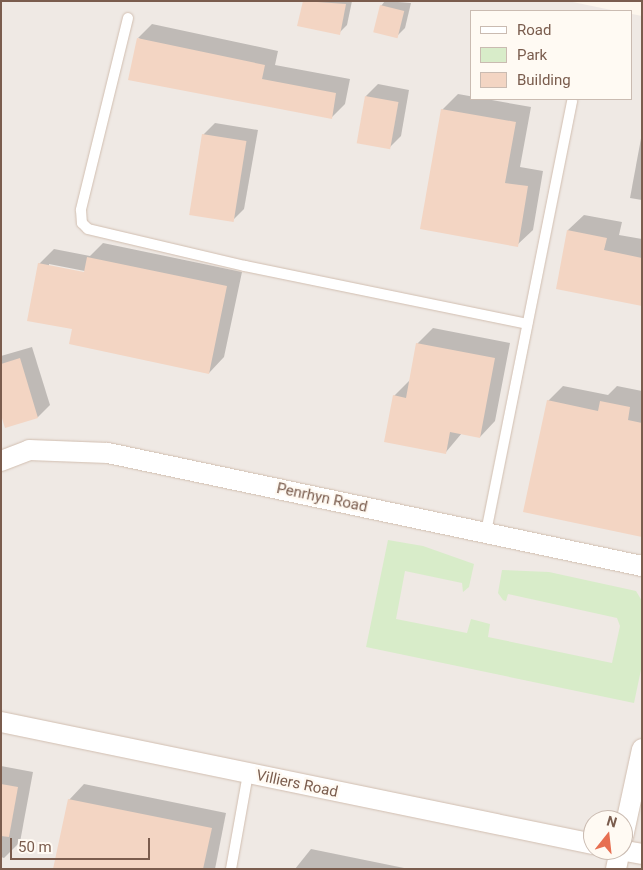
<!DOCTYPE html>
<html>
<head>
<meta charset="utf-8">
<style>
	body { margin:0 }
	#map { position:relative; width:643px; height:870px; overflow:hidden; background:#fdf6ec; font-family:Roboto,sans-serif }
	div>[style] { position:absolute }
	.industrial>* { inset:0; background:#efe9e4 }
	.green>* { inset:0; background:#d8ecc9 }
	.shadow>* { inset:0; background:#0003 }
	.building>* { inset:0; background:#f3d5c3; transform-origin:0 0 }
	.roads { filter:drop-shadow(0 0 1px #d1beb0) drop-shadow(0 0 1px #d1beb0) }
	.service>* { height:10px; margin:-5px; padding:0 5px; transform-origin:5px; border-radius:5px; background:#fff }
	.minor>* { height:20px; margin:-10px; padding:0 10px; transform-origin:10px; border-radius:10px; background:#fff }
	span { translate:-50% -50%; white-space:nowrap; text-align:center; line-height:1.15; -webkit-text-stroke:4.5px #fffaf3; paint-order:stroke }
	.street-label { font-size:15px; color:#7a5c4d }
	.frame { position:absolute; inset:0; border:2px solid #7a5c4d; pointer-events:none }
	.legend { position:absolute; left:470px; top:10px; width:162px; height:90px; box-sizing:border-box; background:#fffaf3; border:1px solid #cabbb1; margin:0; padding:6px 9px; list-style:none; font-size:15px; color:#7a5c4d }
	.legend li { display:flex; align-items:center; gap:10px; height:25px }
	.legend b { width:25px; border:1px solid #cabbb1 }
	.north { position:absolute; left:583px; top:810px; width:50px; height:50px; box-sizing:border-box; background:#fffaf3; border:1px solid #cabbb1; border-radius:50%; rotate:16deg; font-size:14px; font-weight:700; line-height:20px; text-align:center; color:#7a5c4d }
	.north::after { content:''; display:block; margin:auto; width:18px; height:22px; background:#e76f51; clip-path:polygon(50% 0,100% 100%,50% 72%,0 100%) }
	.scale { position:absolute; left:10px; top:838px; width:140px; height:22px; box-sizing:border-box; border:2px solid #7a5c4d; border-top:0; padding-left:6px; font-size:15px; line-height:18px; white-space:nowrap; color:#7a5c4d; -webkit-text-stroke:4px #fffaf3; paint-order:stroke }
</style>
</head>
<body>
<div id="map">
	<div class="industrial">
		<div style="clip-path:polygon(evenodd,1px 1px,568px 1px,616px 11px,472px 11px,472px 99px,632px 99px,632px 14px,642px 16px,642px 869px,1px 869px,1px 1px,593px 820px,623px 820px,623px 850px,593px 850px,593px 820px)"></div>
	</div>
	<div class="green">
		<div style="clip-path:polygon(388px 540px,423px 546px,474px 564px,469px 587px,463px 592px,462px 583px,405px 571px,396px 619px,467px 633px,471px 619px,490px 624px,488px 637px,612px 663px,620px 626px,617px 618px,508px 594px,506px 601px,503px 600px,498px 593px,502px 570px,549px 572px,636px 591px,642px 601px,642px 665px,634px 703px,366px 647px)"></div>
	</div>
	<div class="shadow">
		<div style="clip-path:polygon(304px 1px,352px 1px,347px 25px,339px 33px)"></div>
		<div style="clip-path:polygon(385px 1px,411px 3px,405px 28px,397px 36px,381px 6px)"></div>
		<div style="clip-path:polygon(152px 24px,278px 51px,275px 65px,350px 79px,345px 104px,331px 118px,138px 38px)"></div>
		<div style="clip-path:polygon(378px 84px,409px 90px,401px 136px,389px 148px,366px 96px)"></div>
		<div style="clip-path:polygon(458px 94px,531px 107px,520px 167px,543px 171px,533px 230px,517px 245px,442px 110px)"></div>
		<div style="clip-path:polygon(215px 123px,258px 130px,244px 209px,232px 221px,203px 135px)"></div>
		<div style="clip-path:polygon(642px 133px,642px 200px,630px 198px)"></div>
		<div style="clip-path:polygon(584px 215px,622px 222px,619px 235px,642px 239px,642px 305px,557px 288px,568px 230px)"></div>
		<div style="clip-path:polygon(evenodd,103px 243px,242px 272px,224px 357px,209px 373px,39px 264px,54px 249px,90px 256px,103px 243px,49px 264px,90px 272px,90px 274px,49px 267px,49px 264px)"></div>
		<div style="clip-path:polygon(433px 328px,510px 343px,495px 421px,480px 437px,462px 433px,446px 452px,394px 396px,410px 380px,417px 344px)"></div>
		<div style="clip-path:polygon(32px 347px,50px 405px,38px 417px,1px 411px,1px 356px)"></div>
		<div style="clip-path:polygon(563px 386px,608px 395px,617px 386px,642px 391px,642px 536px,548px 401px)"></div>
		<div style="clip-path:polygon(1px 766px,33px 772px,20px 842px,4px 858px,1px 857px)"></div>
		<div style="clip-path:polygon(84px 784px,226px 813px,215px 869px,55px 869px,69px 800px)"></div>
		<div style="clip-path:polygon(311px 849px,409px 869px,295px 869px)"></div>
	</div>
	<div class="building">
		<div style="clip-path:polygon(303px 1px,346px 4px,340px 35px,297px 26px)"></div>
		<div style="left:380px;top:5px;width:25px;height:28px;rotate:14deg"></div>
		<div style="clip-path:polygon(137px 38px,265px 65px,262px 79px,336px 93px,332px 119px,128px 80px)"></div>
		<div style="left:365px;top:96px;width:34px;height:48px;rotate:10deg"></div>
		<div style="clip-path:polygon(441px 109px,516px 122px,505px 183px,528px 186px,518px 247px,420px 229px)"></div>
		<div style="left:202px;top:134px;width:45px;height:82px;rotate:9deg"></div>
		<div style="clip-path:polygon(567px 230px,607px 238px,604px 250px,642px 258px,642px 306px,556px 289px)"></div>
		<div style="clip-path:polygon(87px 257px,227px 286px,209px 374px,69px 344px,72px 329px,27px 321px,38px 263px,84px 272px)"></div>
		<div style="clip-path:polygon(416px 343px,495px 358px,480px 438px,450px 432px,446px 454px,384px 442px,393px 395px,406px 398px)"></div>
		<div style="clip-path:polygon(20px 358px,38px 418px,5px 428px,1px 415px,1px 364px)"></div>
		<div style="clip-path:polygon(547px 400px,598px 411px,600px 401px,630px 407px,628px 420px,642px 423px,642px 537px,523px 512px)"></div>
		<div style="clip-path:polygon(1px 784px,18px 787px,9px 837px,1px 836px)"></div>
		<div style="clip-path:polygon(68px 799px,212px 828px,203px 869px,53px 869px)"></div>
	</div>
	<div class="roads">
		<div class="service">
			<div style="left:128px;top:18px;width:198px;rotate:103.8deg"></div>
			<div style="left:81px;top:210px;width:13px;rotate:86deg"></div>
			<div style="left:82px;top:223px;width:8px;rotate:45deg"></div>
			<div style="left:88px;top:229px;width:161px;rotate:13.3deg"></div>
			<div style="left:245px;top:266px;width:288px;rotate:11.6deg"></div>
			<div style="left:486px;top:532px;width:440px;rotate:-78.7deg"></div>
			<div style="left:231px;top:869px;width:97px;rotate:-79.9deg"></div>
		</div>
		<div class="minor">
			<div style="left:1px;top:461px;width:30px;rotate:-21deg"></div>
			<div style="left:29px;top:450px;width:79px;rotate:2.2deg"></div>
			<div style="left:108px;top:453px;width:546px;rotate:11.95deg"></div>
			<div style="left:1px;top:722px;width:604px;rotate:11.64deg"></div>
			<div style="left:623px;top:837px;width:90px;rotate:-77.8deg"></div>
			<div style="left:620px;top:850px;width:22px;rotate:10deg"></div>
			<div style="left:616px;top:869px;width:19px;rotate:-78deg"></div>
		</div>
	</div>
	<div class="street-label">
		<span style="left:322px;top:498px;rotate:12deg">Penrhyn Road</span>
		<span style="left:297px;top:784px;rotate:12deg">Villiers Road</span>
	</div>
	<div class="frame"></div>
	<ul class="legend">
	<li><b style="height:6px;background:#fff"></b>Road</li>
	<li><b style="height:14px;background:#d8ecc9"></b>Park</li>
	<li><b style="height:14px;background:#f3d5c3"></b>Building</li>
	</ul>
	<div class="north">N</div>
	<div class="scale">50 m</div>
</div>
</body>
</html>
